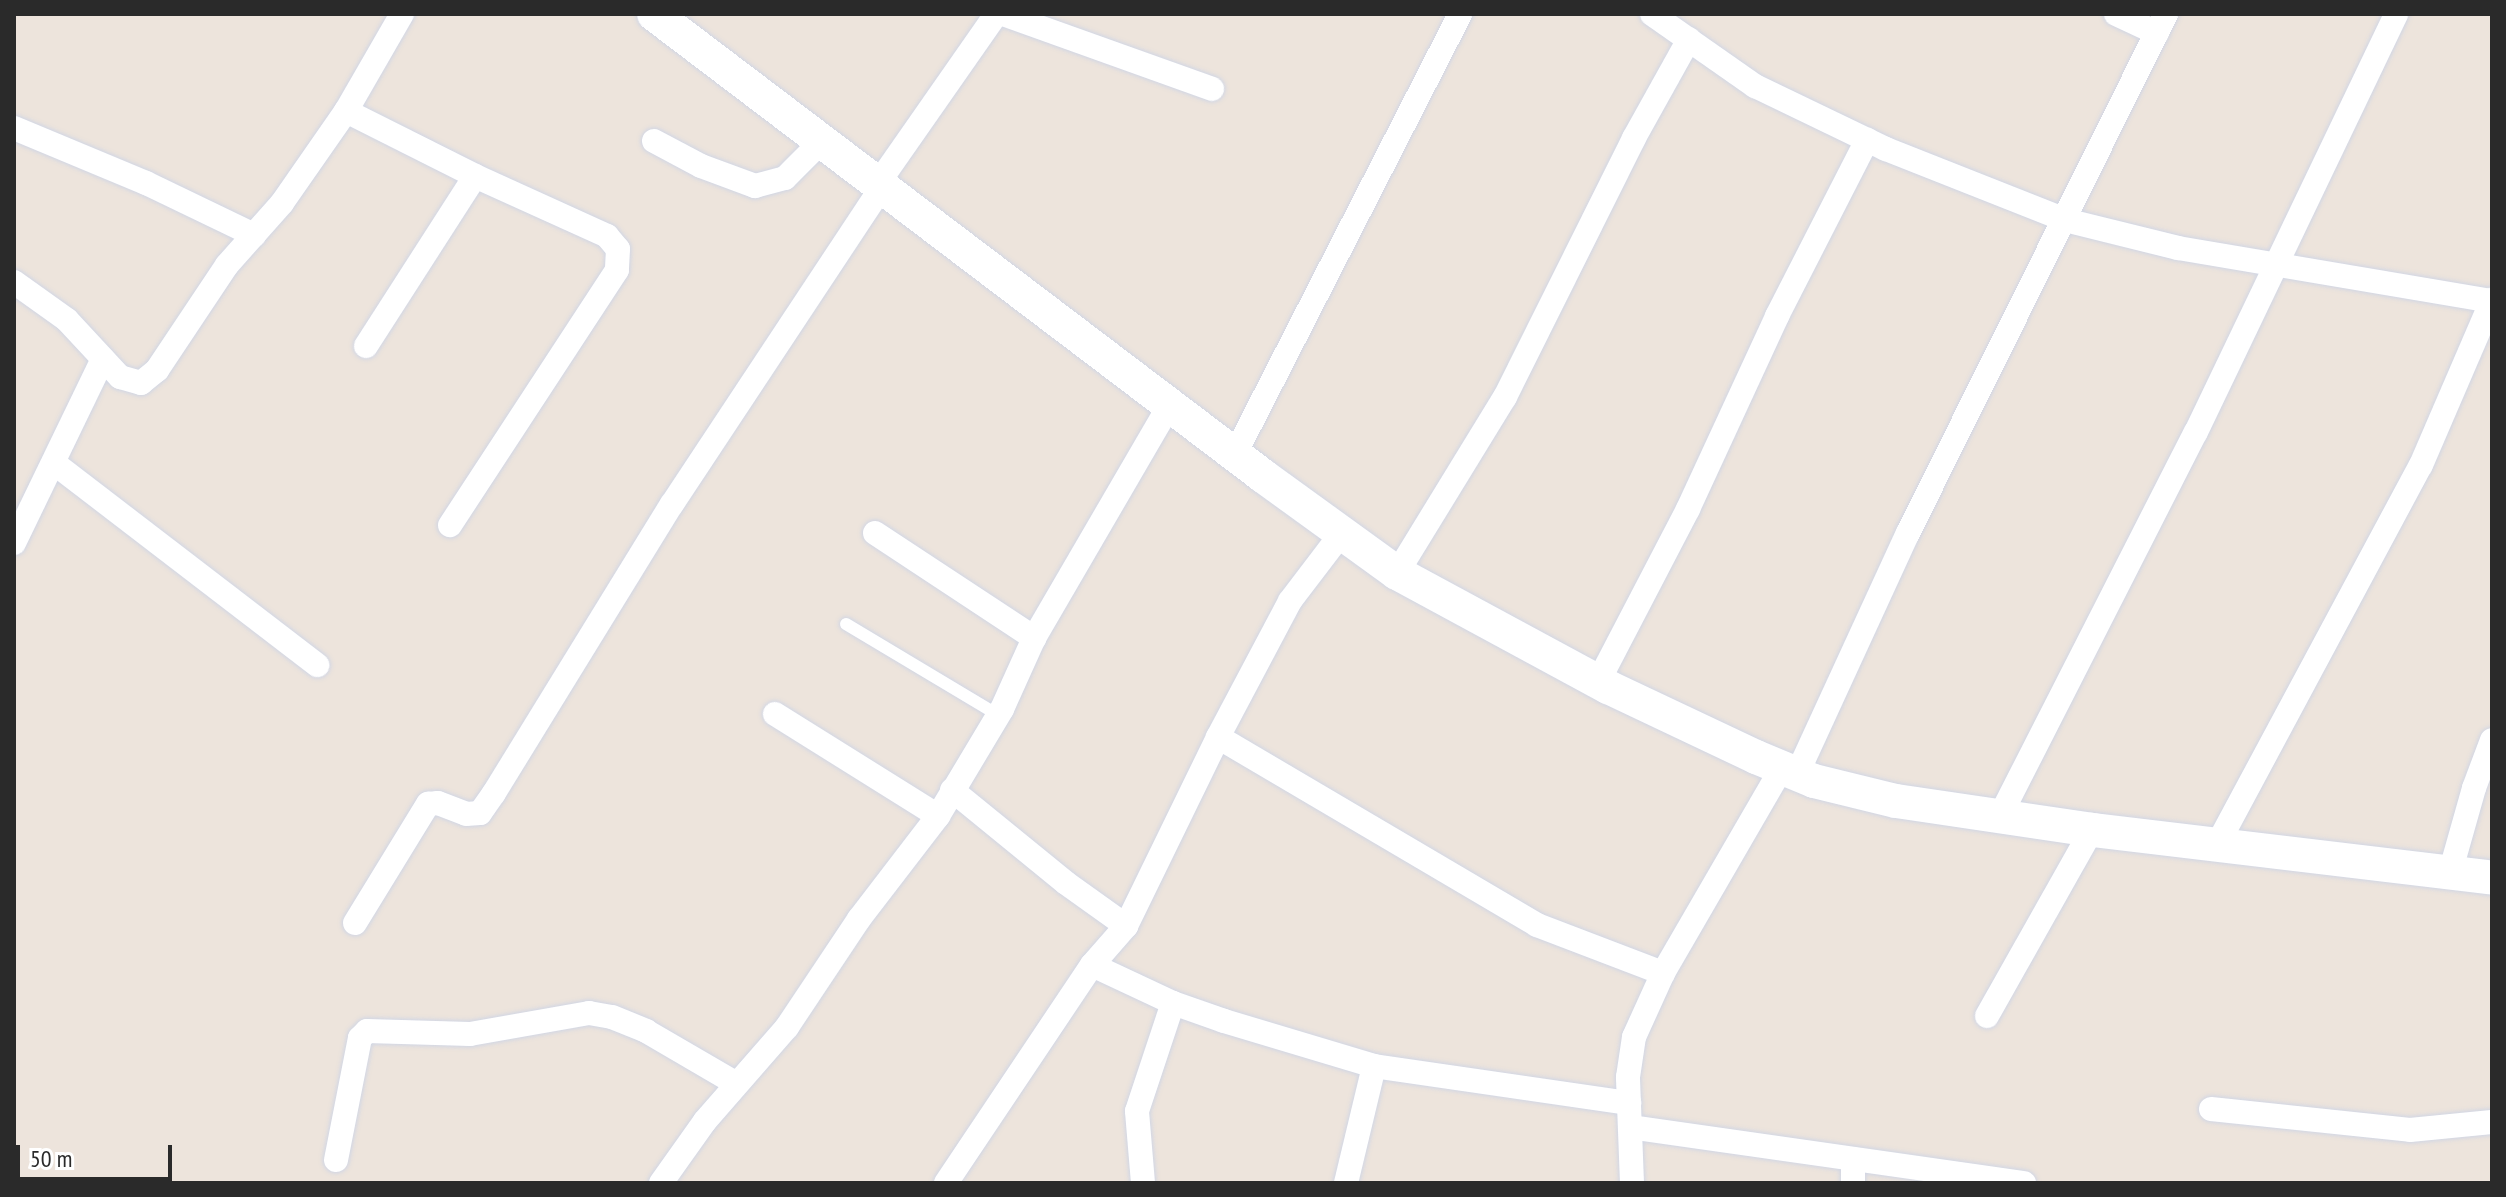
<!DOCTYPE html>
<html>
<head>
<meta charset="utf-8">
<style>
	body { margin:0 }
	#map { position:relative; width:2506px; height:1197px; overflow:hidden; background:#ede4dc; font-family:"PT Sans Narrow",sans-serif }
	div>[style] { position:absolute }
	.roads { filter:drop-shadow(0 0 2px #d1d6e4) drop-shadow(0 0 2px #d1d6e4) }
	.lane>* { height:12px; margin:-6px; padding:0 6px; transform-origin:6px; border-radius:6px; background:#fff }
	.street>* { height:24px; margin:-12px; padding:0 12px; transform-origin:12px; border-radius:12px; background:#fff }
	.secondary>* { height:34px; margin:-17px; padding:0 17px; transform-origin:17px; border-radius:17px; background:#fff }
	span { translate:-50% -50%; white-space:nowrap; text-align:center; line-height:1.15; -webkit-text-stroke:7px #fff; paint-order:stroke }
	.frame { position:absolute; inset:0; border:16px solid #2a2a2a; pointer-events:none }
	.scale { position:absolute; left:16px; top:1145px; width:156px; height:36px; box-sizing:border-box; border:4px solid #2a2a2a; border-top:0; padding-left:10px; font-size:24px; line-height:28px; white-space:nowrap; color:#2a2a2a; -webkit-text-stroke:6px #fff; paint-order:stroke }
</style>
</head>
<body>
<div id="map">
	<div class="roads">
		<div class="lane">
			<div style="left:846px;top:624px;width:177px;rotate:30.9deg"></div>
		</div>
		<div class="street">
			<div style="left:1003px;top:14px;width:222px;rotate:19.7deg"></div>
			<div style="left:1652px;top:14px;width:126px;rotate:35deg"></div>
			<div style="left:1755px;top:86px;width:145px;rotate:25.7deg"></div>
			<div style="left:1886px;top:149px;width:193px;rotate:21.6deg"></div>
			<div style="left:2065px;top:220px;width:116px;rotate:13.9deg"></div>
			<div style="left:2178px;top:248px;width:318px;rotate:9.6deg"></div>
			<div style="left:2116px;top:14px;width:45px;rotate:24.9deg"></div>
			<div style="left:346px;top:111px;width:144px;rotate:26.7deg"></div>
			<div style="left:475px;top:176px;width:145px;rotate:24.4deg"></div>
			<div style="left:607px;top:236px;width:17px;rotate:50deg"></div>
			<div style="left:618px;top:249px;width:21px;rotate:93deg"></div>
			<div style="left:617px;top:270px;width:305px;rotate:123.2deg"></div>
			<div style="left:14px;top:128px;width:143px;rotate:22.6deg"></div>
			<div style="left:146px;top:183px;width:120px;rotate:25.7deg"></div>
			<div style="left:654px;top:141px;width:53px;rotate:28deg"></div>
			<div style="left:701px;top:166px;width:58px;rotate:20.3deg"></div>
			<div style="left:755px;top:186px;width:31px;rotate:-15deg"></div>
			<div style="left:785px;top:178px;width:54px;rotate:-45deg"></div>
			<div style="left:879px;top:182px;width:205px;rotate:-55.1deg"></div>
			<div style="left:14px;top:282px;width:65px;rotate:35.6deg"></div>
			<div style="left:67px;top:320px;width:78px;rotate:47.1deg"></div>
			<div style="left:120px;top:377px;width:22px;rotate:16deg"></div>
			<div style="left:141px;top:383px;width:21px;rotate:-39deg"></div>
			<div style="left:157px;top:370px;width:126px;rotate:-56.3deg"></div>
			<div style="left:227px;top:265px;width:83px;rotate:-48.4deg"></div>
			<div style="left:282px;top:203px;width:112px;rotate:-55.2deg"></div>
			<div style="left:346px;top:111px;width:112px;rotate:-60deg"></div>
			<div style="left:366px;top:346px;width:202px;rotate:-57.3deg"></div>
			<div style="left:1235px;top:454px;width:494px;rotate:-62.9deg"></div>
			<div style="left:54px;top:463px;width:332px;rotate:37.5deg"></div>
			<div style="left:875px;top:533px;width:191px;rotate:33.4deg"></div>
			<div style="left:14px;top:543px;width:204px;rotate:-64.2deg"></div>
			<div style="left:1397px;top:573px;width:206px;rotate:-58.5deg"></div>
			<div style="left:1505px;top:397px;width:289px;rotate:-63.5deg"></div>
			<div style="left:1634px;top:138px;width:113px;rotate:-60.9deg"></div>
			<div style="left:1598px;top:682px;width:195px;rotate:-62.5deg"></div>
			<div style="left:1688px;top:509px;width:213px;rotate:-65.2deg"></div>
			<div style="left:1777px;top:316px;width:198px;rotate:-62.9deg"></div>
			<div style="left:775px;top:714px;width:192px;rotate:32deg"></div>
			<div style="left:1218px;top:737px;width:370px;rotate:30.5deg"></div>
			<div style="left:1537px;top:925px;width:135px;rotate:20.9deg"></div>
			<div style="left:1797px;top:774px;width:265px;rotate:-65.3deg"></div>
			<div style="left:1908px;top:533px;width:580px;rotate:-63.57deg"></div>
			<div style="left:952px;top:790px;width:147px;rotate:39.2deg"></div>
			<div style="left:1066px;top:883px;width:74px;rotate:35.6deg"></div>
			<div style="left:2000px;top:816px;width:431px;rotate:-63deg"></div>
			<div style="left:2196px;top:432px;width:463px;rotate:-64.4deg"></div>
			<div style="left:2217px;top:845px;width:431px;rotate:-61.8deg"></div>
			<div style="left:2421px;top:465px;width:180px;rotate:-66.7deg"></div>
			<div style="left:2450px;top:873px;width:88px;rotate:-74.2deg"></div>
			<div style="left:2474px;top:788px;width:51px;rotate:-69.4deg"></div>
			<div style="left:355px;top:923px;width:140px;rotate:-58.5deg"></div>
			<div style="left:428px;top:804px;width:10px;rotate:-6deg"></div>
			<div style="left:438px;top:803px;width:30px;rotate:21deg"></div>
			<div style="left:466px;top:814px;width:14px;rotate:-4deg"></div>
			<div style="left:480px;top:813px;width:24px;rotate:-55deg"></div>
			<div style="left:494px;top:793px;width:339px;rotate:-58.4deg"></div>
			<div style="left:672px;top:504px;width:382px;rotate:-56.5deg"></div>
			<div style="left:1092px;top:965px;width:89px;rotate:25.1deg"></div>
			<div style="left:1173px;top:1003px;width:54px;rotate:19.4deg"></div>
			<div style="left:1224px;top:1021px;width:157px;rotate:16.7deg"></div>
			<div style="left:1374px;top:1066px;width:258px;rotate:8.3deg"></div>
			<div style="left:1987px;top:1016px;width:214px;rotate:-60.6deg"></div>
			<div style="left:2211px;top:1109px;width:200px;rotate:6deg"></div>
			<div style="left:2410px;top:1130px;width:82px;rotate:-5.6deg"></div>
			<div style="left:1630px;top:1127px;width:398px;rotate:8.1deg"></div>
			<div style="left:336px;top:1160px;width:124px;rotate:-78.9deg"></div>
			<div style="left:360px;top:1038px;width:10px;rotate:-45deg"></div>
			<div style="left:367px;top:1031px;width:103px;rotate:1.7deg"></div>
			<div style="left:470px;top:1034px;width:121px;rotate:-10deg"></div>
			<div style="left:589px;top:1013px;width:23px;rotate:10deg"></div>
			<div style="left:612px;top:1017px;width:37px;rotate:22deg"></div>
			<div style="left:646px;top:1031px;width:105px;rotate:30.2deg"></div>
			<div style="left:661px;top:1183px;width:76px;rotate:-54.6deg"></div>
			<div style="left:705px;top:1121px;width:125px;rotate:-48.9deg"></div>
			<div style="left:787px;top:1027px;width:130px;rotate:-56.3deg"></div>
			<div style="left:859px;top:919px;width:130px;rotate:-52.5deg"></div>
			<div style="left:938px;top:816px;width:125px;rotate:-59.1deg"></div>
			<div style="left:1002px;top:709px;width:78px;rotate:-65.7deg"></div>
			<div style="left:1034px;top:638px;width:271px;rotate:-59.8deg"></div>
			<div style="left:946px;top:1183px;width:262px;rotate:-56.2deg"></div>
			<div style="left:1092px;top:965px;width:52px;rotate:-48.9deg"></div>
			<div style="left:1126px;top:926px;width:210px;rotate:-64deg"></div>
			<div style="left:1218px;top:737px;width:154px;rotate:-62.1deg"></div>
			<div style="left:1290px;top:601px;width:84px;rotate:-52.7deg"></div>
			<div style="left:1143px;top:1183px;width:72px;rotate:-94.8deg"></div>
			<div style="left:1137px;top:1111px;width:114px;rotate:-71.6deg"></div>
			<div style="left:1346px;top:1183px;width:120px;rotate:-76.5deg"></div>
			<div style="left:1632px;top:1183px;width:106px;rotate:-92.2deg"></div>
			<div style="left:1628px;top:1077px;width:40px;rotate:-81.5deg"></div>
			<div style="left:1634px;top:1037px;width:70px;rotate:-65.6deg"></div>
			<div style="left:1663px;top:973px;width:237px;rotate:-59.9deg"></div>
			<div style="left:1853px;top:1183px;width:24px;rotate:-90deg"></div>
		</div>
		<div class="secondary">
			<div style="left:654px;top:14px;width:764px;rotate:37.18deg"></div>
			<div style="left:1263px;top:476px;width:165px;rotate:35.9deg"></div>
			<div style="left:1397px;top:573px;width:240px;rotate:28.4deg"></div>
			<div style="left:1608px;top:687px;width:164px;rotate:25.3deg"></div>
			<div style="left:1756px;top:757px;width:63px;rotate:22.5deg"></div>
			<div style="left:1814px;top:781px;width:84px;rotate:13.7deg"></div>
			<div style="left:1896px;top:801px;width:198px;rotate:8.4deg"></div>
			<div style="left:2092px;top:830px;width:403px;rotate:6.8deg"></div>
		</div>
	</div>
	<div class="frame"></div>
	<div class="scale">50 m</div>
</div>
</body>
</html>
